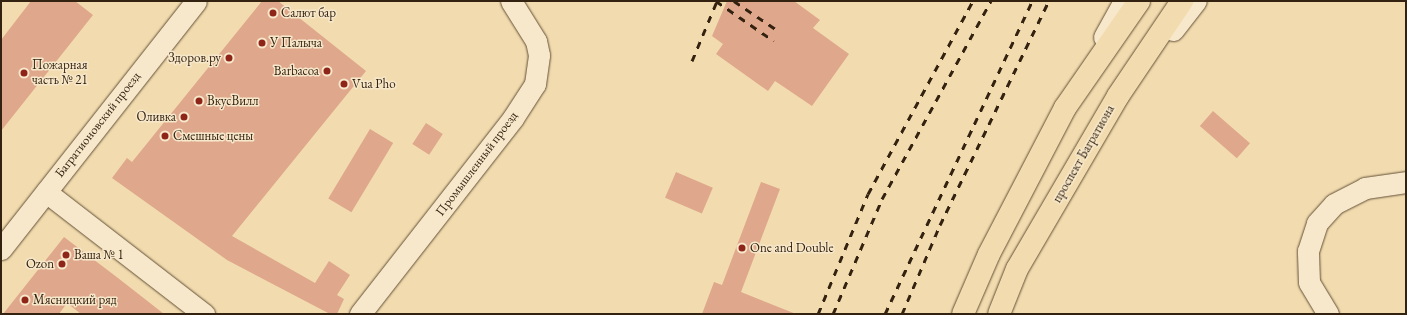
<!DOCTYPE html>
<html>
<head>
<meta charset="utf-8">
<style>
	body { margin:0 }
	#map { position:relative; width:1407px; height:315px; overflow:hidden; background:#f2dcaf; font-family:"EB Garamond",serif }
	div>[style] { position:absolute }
	.building>* { inset:0; background:#dfa78b; transform-origin:0 0 }
	.roads { filter:drop-shadow(0 0 1px #645038) drop-shadow(0 0 1px #645038) }
	.tertiary>* { height:21px; margin:-10.5px; padding:0 10.5px; transform-origin:10.5px; border-radius:10.5px; background:#f7e8cb }
	.primary>* { height:22px; margin:-11px; padding:0 11px; transform-origin:11px; border-radius:11px; background:#f2dcaf }
	.rail>* { height:3px; margin-top:-1.5px; transform-origin:0; background:repeating-linear-gradient(90deg,#342210 0 7px,transparent 0 14px) }
	.dots>* { width:11px; height:11px; translate:-50% -50%; box-sizing:border-box; border:2px solid #f7e8cb; border-radius:50% }
	span { translate:-50% -50%; white-space:nowrap; text-align:center; line-height:1.15; -webkit-text-stroke:3px #f7e8cb; paint-order:stroke }
	.poi-label { font-size:13px; color:#342210 }
	.left { translate:0 -50%; text-align:left }
	.right { translate:-100% -50%; text-align:right }
	.street-label { font-size:13px; color:#342210 }
	.frame { position:absolute; inset:0; border:2px solid #342210; pointer-events:none }
</style>
</head>
<body>
<div id="map">
	<div class="building">
		<div style="clip-path:polygon(31px 1px,75px 1px,93px 15px,1px 131px,1px 40px)"></div>
		<div style="clip-path:polygon(262px 1px,278px 1px,366px 71px,232px 236px,315px 283px,329px 261px,350px 275px,337px 295px,344px 299px,337px 314px,330px 314px,227px 260px,112px 178px,127px 158px,132px 162px)"></div>
		<div style="clip-path:polygon(727px 1px,794px 1px,820px 20px,813px 28px,849px 54px,812px 106px,775px 81px,768px 91px,716px 54px,723px 44px,712px 36px)"></div>
		<div style="left:1213px;top:111px;width:49px;height:20px;rotate:41deg"></div>
		<div style="left:426px;top:123px;width:20px;height:25px;rotate:33deg"></div>
		<div style="left:370px;top:129px;width:27px;height:81px;rotate:31deg"></div>
		<div style="left:676px;top:172px;width:40px;height:28px;rotate:23deg"></div>
		<div style="clip-path:polygon(761px 182px,780px 189px,741px 292px,796px 314px,702px 314px,714px 282px,722px 285px)"></div>
		<div style="clip-path:polygon(64px 237px,118px 278px,164px 314px,81px 314px,67px 303px,59px 314px,3px 314px)"></div>
	</div>
	<div class="roads">
		<div class="tertiary">
			<div style="left:1173px;top:30px;width:37px;rotate:-52deg"></div>
			<div style="left:1104px;top:37px;width:41px;rotate:-60.9deg"></div>
			<div style="left:46px;top:192px;width:200px;rotate:37.7deg"></div>
			<div style="left:1px;top:249px;width:315px;rotate:-51.8deg"></div>
			<div style="left:360px;top:314px;width:249px;rotate:-52deg"></div>
			<div style="left:513px;top:118px;width:40px;rotate:-57.1deg"></div>
			<div style="left:535px;top:84px;width:29px;rotate:-82deg"></div>
			<div style="left:539px;top:55px;width:14px;rotate:-102deg"></div>
			<div style="left:536px;top:41px;width:47px;rotate:-122deg"></div>
			<div style="left:1328px;top:314px;width:37px;rotate:-121deg"></div>
			<div style="left:1309px;top:282px;width:31px;rotate:-92deg"></div>
			<div style="left:1308px;top:251px;width:29px;rotate:-72deg"></div>
			<div style="left:1317px;top:223px;width:25px;rotate:-48deg"></div>
			<div style="left:1334px;top:204px;width:35px;rotate:-27deg"></div>
			<div style="left:1365px;top:188px;width:41px;rotate:-8.3deg"></div>
		</div>
		<div class="primary">
			<div style="left:963px;top:314px;width:65px;rotate:-66.6deg"></div>
			<div style="left:989px;top:254px;width:165px;rotate:-62.5deg"></div>
			<div style="left:1065px;top:108px;width:130px;rotate:-55.3deg"></div>
			<div style="left:999px;top:314px;width:48px;rotate:-68.2deg"></div>
			<div style="left:1017px;top:269px;width:200px;rotate:-59.7deg"></div>
			<div style="left:1118px;top:96px;width:115px;rotate:-56deg"></div>
		</div>
	</div>
	<div class="rail">
		<div style="left:716px;top:1px;width:70px;rotate:34.6deg"></div>
		<div style="left:734px;top:1px;width:55px;rotate:34deg"></div>
		<div style="left:692px;top:61px;width:65px;rotate:-67.4deg"></div>
		<div style="left:1405px;top:256px;width:1px"></div>
		<div style="left:818px;top:314px;width:130px;rotate:-67.4deg"></div>
		<div style="left:868px;top:194px;width:220px;rotate:-61.5deg"></div>
		<div style="left:833px;top:314px;width:125px;rotate:-66.9deg"></div>
		<div style="left:882px;top:199px;width:226px;rotate:-61.2deg"></div>
		<div style="left:885px;top:314px;width:346px;rotate:-64.8deg"></div>
		<div style="left:902px;top:314px;width:97px;rotate:-66.9deg"></div>
		<div style="left:940px;top:225px;width:249px;rotate:-64.1deg"></div>
	</div>
	<div class="dots">
		<div style="left:273px;top:13px;background:#8f2418"></div>
		<div style="left:262px;top:43px;background:#8f2418"></div>
		<div style="left:229px;top:58px;background:#8f2418"></div>
		<div style="left:327px;top:71px;background:#8f2418"></div>
		<div style="left:24px;top:73px;background:#8f2418"></div>
		<div style="left:344px;top:84px;background:#8f2418"></div>
		<div style="left:199px;top:101px;background:#8f2418"></div>
		<div style="left:184px;top:117px;background:#8f2418"></div>
		<div style="left:165px;top:136px;background:#8f2418"></div>
		<div style="left:742px;top:248px;background:#8f2418"></div>
		<div style="left:66px;top:255px;background:#8f2418"></div>
		<div style="left:62px;top:264px;background:#8f2418"></div>
		<div style="left:25px;top:300px;background:#8f2418"></div>
	</div>
	<div class="poi-label">
		<span class="left" style="left:281px;top:13px">Салют бар</span>
		<span class="left" style="left:270px;top:43px">У Палыча</span>
		<span class="right" style="left:221px;top:58px">Здоров.ру</span>
		<span class="left" style="left:32px;top:73px">Пожарная<br>часть № 21</span>
		<span class="right" style="left:319px;top:71px">Barbacoa</span>
		<span class="left" style="left:352px;top:84px">Vua Pho</span>
		<span class="left" style="left:207px;top:101px">ВкусВилл</span>
		<span class="right" style="left:176px;top:117px">Оливка</span>
		<span class="left" style="left:173px;top:136px">Смешные цены</span>
		<span class="left" style="left:750px;top:248px">One and Double</span>
		<span class="left" style="left:74px;top:255px">Ваша № 1</span>
		<span class="right" style="left:54px;top:264px">Ozon</span>
		<span class="left" style="left:33px;top:300px">Мясницкий ряд</span>
	</div>
	<div class="street-label">
		<span style="left:98px;top:125px;rotate:-52deg">Багратионовский проезд</span>
		<span style="left:1084px;top:154px;rotate:-60deg">проспект Багратиона</span>
		<span style="left:477px;top:164px;rotate:-53deg">Промышленный проезд</span>
	</div>
	<div class="frame"></div>
</div>
</body>
</html>
